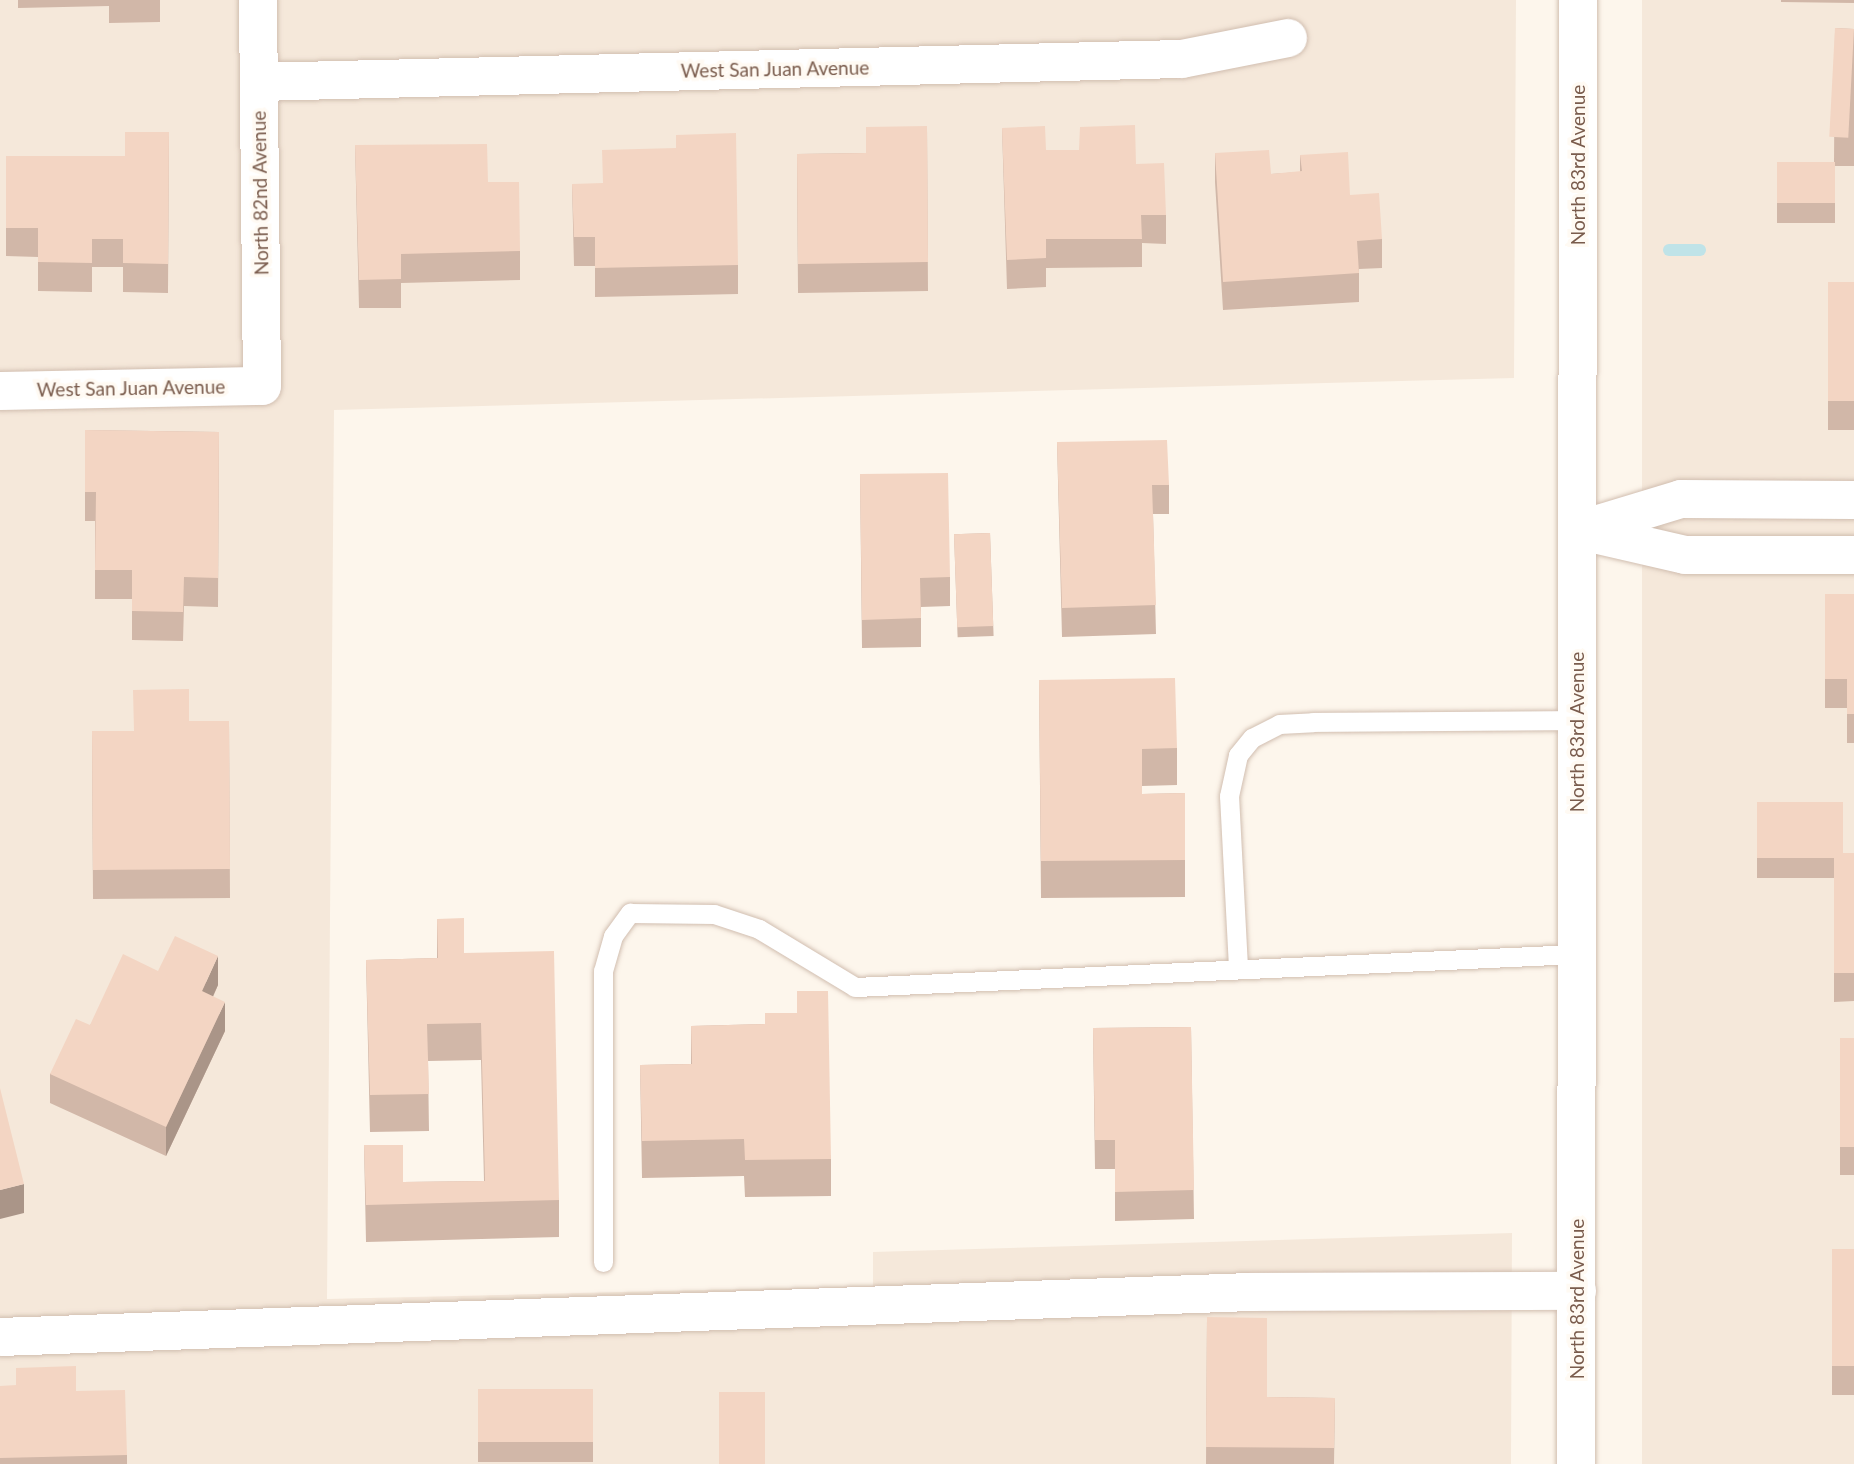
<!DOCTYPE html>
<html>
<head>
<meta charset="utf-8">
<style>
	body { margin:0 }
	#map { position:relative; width:1854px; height:1464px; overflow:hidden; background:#fdf6ec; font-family:Lato,sans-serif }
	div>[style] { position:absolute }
	.residential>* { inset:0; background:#f5e8da; transform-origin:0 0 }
	.stream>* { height:12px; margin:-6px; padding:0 6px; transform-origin:6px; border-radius:6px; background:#bfe3e8 }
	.roads { filter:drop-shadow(0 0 2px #d1beb0) drop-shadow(0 0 2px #d1beb0) }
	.lane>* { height:19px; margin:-9.5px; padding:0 9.5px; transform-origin:9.5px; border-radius:9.5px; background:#fff }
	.street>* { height:38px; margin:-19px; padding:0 19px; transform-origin:19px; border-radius:19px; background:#fff }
	.secondary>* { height:38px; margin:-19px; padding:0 19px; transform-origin:19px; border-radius:19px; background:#fff }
	.wall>* { inset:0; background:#d1b7a8; transform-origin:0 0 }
	.shaded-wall>* { inset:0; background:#aa9588 }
	.building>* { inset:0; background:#f3d5c3; transform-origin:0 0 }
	span { translate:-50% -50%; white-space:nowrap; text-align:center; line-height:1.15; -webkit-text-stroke:7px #fffaf3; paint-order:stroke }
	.street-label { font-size:19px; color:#7a5c4d }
</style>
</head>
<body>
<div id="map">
	<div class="residential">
		<div style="clip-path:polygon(0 0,1516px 0,1514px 378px,334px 410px,327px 1299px,873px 1286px,873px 1252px,1512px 1233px,1511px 1464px,0 1464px)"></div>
		<div style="left:1642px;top:0;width:212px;height:1464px"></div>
	</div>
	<div class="stream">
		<div style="left:1669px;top:250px;width:31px"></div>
	</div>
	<div class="roads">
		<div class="lane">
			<div style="left:1238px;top:967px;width:171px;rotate:-93deg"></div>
			<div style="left:1229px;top:796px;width:42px;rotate:-77.6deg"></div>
			<div style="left:1238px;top:755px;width:22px;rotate:-51deg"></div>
			<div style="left:1252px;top:738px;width:30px;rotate:-27deg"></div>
			<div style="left:1279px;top:724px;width:34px;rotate:-3deg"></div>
			<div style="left:1313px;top:722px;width:264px;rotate:-0.4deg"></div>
			<div style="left:603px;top:1262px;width:291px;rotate:-90deg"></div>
			<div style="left:603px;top:971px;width:36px;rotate:-74deg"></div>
			<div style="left:613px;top:936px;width:29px;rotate:-54deg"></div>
			<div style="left:630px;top:913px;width:84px;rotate:0.7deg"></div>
			<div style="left:714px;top:914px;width:47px;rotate:18.4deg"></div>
			<div style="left:759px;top:929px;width:112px;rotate:31.1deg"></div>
			<div style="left:855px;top:987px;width:721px;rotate:-2.62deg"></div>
		</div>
		<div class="street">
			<div style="left:259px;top:82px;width:923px;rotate:-1.43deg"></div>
			<div style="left:1182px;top:59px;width:108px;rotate:-11.2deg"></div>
			<div style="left:0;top:391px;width:262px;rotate:-1.1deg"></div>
			<div style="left:262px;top:386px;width:386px;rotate:-90.6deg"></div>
			<div style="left:1579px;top:530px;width:107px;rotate:-16.9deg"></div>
			<div style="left:1681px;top:499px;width:173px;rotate:0.3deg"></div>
			<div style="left:1581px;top:531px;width:107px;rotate:13deg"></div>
			<div style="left:1685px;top:555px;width:169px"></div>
			<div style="left:0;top:1337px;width:1255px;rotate:-2.06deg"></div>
			<div style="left:1254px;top:1292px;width:323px;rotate:-0.2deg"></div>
		</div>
		<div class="secondary">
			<div style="left:1576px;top:1464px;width:1464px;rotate:-89.92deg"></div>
		</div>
	</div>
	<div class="wall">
		<div style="clip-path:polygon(18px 0,160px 0,160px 22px,109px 23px,109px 6px,18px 8px)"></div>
		<div style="clip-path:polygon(1781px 0,1854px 0,1854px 3px,1781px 2px)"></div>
		<div style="clip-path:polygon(1835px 28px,1854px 29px,1854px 166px,1835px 166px,1835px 223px,1777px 223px,1777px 162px,1834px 162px)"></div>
		<div style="clip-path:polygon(927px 126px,928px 291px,798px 293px,797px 154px,866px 153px)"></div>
		<div style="clip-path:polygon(1002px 128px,1046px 150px,1136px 164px,1166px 215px,1166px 244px,1142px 243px,1142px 267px,1046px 268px,1046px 287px,1007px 289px)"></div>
		<div style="clip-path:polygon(169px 132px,168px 293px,123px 292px,123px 267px,92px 267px,92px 292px,38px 291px,38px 257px,6px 256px,6px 156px,125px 156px)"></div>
		<div style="clip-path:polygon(355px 145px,520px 251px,520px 280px,401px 283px,401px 308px,359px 308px)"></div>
		<div style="clip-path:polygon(1215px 153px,1271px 174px,1300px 172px,1300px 155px,1350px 195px,1382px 239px,1382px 268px,1359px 269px,1359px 302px,1223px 310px,1215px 182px)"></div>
		<div style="clip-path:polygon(572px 184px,738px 265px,738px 294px,595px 297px,595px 266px,574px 266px)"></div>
		<div style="left:1828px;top:282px;width:26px;height:148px"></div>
		<div style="clip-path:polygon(85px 430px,219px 432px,218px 607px,184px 606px,183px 641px,132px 640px,132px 599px,95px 599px,95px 521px,85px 521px)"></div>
		<div style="clip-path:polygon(1057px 442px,1169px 485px,1169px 514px,1153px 514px,1156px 634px,1062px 637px)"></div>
		<div style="clip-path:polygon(860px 474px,950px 577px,950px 606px,921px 607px,921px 647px,862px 648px)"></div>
		<div style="left:990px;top:533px;width:103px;height:36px;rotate:88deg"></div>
		<div style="clip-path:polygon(1825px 594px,1854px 594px,1854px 743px,1847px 743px,1847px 708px,1825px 708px)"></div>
		<div style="clip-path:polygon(1039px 680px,1177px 748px,1177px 785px,1142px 786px,1142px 794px,1185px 793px,1185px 897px,1041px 898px)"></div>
		<div style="clip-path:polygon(189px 721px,229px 721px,230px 898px,93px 899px,92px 731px,134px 731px)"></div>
		<div style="clip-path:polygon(1757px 802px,1843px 853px,1854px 853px,1854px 1001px,1834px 1002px,1834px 878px,1757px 878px)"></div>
		<div style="clip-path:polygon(437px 919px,464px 953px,559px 1200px,559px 1237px,366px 1242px,364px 1145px,403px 1182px,484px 1181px,481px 1060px,428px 1061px,429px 1131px,370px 1132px,366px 960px,437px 958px)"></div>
		<div style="clip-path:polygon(158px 971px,218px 985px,213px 997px,225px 1031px,166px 1156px,50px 1103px,50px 1074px,90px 1025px)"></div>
		<div style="clip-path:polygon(797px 991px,831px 1159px,831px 1196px,745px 1197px,744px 1176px,642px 1178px,640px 1065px,691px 1064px,691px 1026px,765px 1024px,797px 1013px)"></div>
		<div style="clip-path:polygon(1191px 1027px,1194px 1219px,1115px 1221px,1115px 1169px,1095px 1169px,1093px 1028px)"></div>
		<div style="left:1840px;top:1038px;width:14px;height:137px"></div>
		<div style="left:1832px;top:1249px;width:22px;height:146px"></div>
		<div style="clip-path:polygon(1207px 1317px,1267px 1397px,1335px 1398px,1334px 1464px,1206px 1464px)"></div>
		<div style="clip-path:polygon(0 1386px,76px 1391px,127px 1455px,127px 1464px,0 1464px)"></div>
		<div style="left:478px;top:1389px;width:115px;height:73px"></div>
	</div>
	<div class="shaded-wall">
		<div style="clip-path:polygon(218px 956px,218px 985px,202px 1020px,202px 991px)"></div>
		<div style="clip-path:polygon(225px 1002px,225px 1031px,166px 1156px,166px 1127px)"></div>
		<div style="clip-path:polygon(24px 1184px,24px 1213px,0 1219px,0 1190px)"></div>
	</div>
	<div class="building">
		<div style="left:1835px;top:28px;width:19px;height:109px;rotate:3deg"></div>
		<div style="clip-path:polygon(1135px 125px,1136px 164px,1164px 163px,1166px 215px,1141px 215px,1142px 239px,1046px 239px,1046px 258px,1007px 260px,1002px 128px,1045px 126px,1046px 150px,1079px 150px,1080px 127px)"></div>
		<div style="clip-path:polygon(927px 126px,928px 262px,798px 264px,797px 154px,866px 153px,866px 127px)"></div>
		<div style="clip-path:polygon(125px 132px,169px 132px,168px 264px,123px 263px,123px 239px,92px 239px,92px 263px,38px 262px,38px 228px,6px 228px,6px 156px,125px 156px)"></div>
		<div style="clip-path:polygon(736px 133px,738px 265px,595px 268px,595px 237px,574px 237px,572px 184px,603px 183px,602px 150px,676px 148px,676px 135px)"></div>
		<div style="clip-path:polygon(487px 144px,488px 182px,519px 182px,520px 251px,401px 254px,401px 279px,359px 280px,355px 145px)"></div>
		<div style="clip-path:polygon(1269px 150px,1271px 174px,1302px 171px,1300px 155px,1348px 152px,1350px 195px,1379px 193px,1382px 239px,1357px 241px,1359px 273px,1223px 282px,1215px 153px)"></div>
		<div style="left:1777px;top:162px;width:58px;height:41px"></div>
		<div style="left:1828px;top:282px;width:26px;height:119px"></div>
		<div style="clip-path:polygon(85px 430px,219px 432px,218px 578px,184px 577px,183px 612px,132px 611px,132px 570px,95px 570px,96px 492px,85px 492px)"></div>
		<div style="clip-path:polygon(1167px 440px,1169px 485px,1152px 485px,1156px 605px,1062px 608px,1057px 442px)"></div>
		<div style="clip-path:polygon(948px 473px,950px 577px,920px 578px,921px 618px,862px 620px,860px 474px)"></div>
		<div style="left:990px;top:533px;width:93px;height:36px;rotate:88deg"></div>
		<div style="clip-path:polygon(1825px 594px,1854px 594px,1854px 714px,1847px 714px,1847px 679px,1825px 679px)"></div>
		<div style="clip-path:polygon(1175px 678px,1177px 748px,1142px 749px,1142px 794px,1185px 793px,1185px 860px,1041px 861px,1039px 680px)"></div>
		<div style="clip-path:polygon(189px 689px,189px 721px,229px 721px,230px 869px,93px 870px,92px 731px,134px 731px,133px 690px)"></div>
		<div style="clip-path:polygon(1757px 802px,1843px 802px,1843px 853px,1834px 853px,1834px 858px,1757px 858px)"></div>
		<div style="left:1834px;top:853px;width:20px;height:120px"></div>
		<div style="clip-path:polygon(464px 918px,464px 953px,554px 951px,559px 1200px,366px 1205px,364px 1145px,403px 1145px,403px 1182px,485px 1181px,481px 1023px,427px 1024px,429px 1094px,370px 1095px,366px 960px,438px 958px,437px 919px)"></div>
		<div style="clip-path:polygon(175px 936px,218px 956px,202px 991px,225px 1002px,166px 1127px,50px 1074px,76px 1019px,90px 1025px,123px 954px,158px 971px)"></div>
		<div style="clip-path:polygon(797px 991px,828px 991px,831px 1159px,745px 1160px,744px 1139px,642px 1141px,640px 1065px,692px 1064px,691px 1026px,765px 1024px,765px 1013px,797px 1013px)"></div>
		<div style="clip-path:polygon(1191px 1027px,1194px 1190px,1115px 1192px,1115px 1140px,1095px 1140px,1093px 1028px)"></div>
		<div style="left:1840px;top:1038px;width:14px;height:109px"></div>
		<div style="clip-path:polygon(0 1088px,24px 1184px,0 1190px)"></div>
		<div style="left:1832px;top:1249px;width:22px;height:117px"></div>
		<div style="clip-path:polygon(1207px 1317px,1267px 1318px,1267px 1397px,1335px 1398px,1334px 1448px,1206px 1447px)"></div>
		<div style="clip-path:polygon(76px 1366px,76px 1391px,125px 1390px,127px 1455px,0 1458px,0 1386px,16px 1385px,16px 1368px)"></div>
		<div style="left:478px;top:1389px;width:115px;height:53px"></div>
		<div style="left:719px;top:1392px;width:46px;height:72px"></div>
	</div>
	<div class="street-label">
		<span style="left:775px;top:69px;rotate:-1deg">West San Juan Avenue</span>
		<span style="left:1578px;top:165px;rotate:-90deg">North 83rd Avenue</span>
		<span style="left:260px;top:193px;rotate:-91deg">North 82nd Avenue</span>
		<span style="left:131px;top:388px;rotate:-1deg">West San Juan Avenue</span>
		<span style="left:1577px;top:732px;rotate:-90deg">North 83rd Avenue</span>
		<span style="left:1577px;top:1299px;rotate:-90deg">North 83rd Avenue</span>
	</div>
</div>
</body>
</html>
